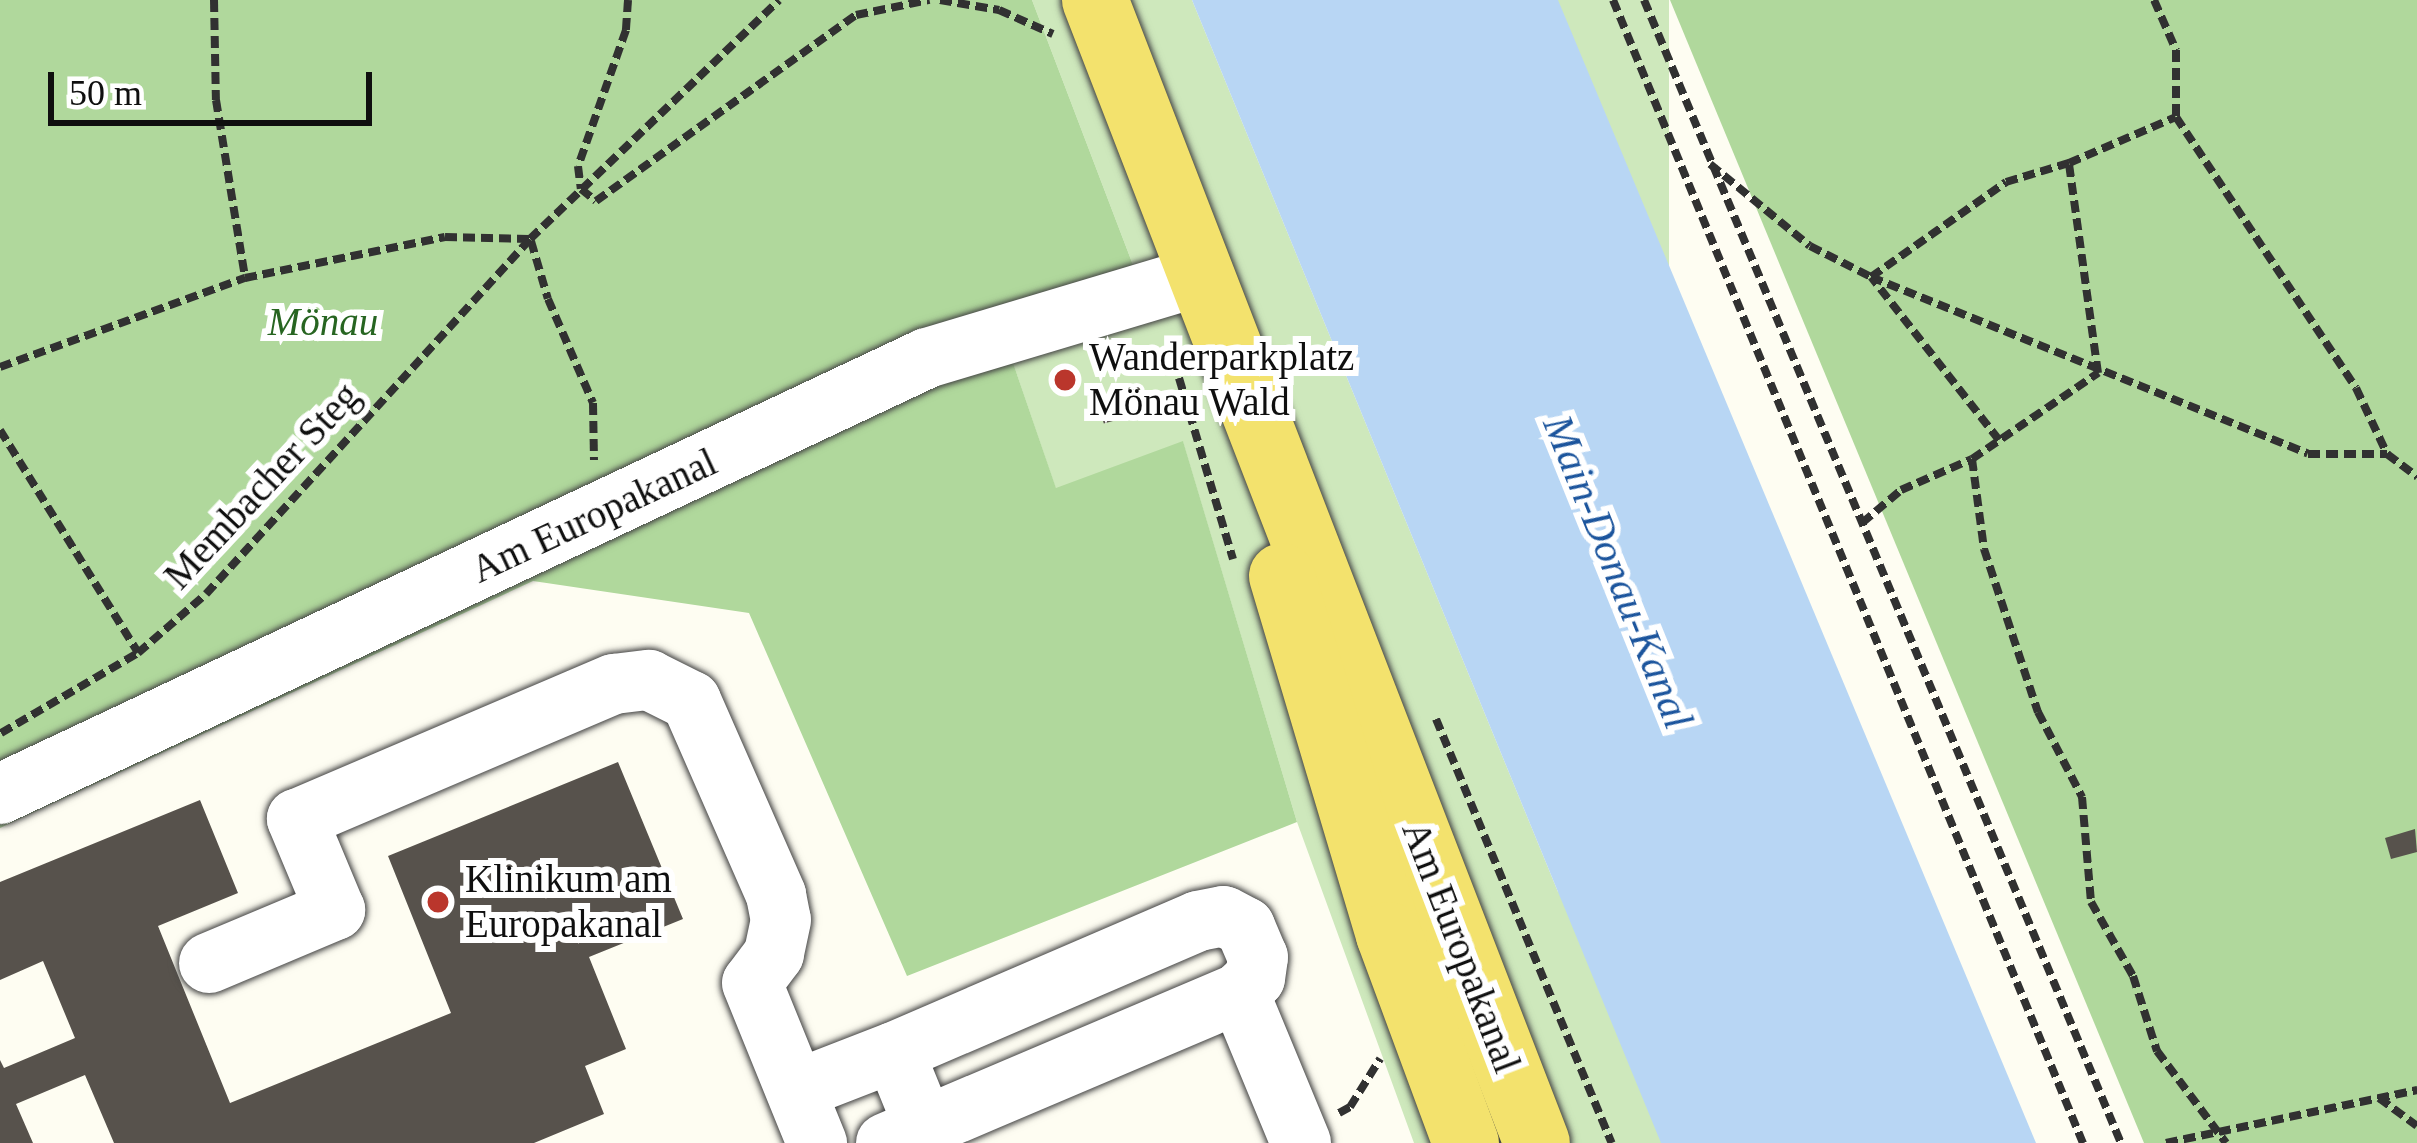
<!DOCTYPE html>
<html>
<head>
<meta charset="utf-8">
<style>
	body { margin:0 }
	#map { position:relative; width:2417px; height:1143px; overflow:hidden; background:#fefdf2; font-family:"Times New Roman",serif }
	div>[style] { position:absolute }
	.green>* { inset:0; background:#cee8bc; transform-origin:0 0 }
	.forest>* { inset:0; background:#b0d89c }
	.water>* { inset:0; background:#b8d6f4 }
	.building>* { inset:0; background:#57524c; transform-origin:0 0 }
	.path>* { height:8px; margin-top:-4px; transform-origin:0; background:repeating-linear-gradient(90deg,#313131 0 12px,transparent 0 18px) }
	.roads { filter:drop-shadow(0 0 3px #424242) drop-shadow(0 0 3px #424242) }
	.minor>* { height:60px; margin:-30px; padding:0 30px; transform-origin:30px; border-radius:30px; background:#fff }
	.major>* { height:66px; margin:-33px; padding:0 33px; transform-origin:33px; border-radius:33px; background:#f3e26d }
	.dots>* { width:33px; height:33px; translate:-50% -50%; box-sizing:border-box; border:6px solid #fff; border-radius:50% }
	span { translate:-50% -50%; white-space:nowrap; text-align:center; line-height:1.15; -webkit-text-stroke:12px #fff; paint-order:stroke }
	.park-label { font-size:39px; color:#276521; font-style:italic }
	.poi-label { font-size:39px; color:#0f0f0f }
	.left { translate:0 -50%; text-align:left }
	.street-label { font-size:39px; color:#0f0f0f }
	.water-label { font-size:42px; color:#1c559d; font-style:italic }
	.scale { position:absolute; left:48px; top:72px; width:324px; height:54px; box-sizing:border-box; border:6px solid #0f0f0f; border-top:0; padding-left:15px; font-size:36px; line-height:42px; white-space:nowrap; color:#0f0f0f; -webkit-text-stroke:9px #fff; paint-order:stroke }
</style>
</head>
<body>
<div id="map">
	<div class="green">
		<div style="clip-path:polygon(1032px 0,1192px 0,1661px 1143px,1414px 1143px,1297px 822px,1183px 442px,1056px 489px,999px 322px,1133px 265px)"></div>
		<div style="left:1558px;top:0;width:111px;height:1239px"></div>
	</div>
	<div class="forest">
		<div style="clip-path:polygon(0 0,1032px 0,1133px 265px,999px 322px,1056px 488px,1183px 441px,1297px 822px,907px 976px,749px 613px,533px 581px,0 828px)"></div>
		<div style="clip-path:polygon(1670px 0,2417px 0,2417px 1143px,2144px 1143px)"></div>
	</div>
	<div class="water">
		<div style="clip-path:polygon(1192px 0,1558px 0,2036px 1143px,1661px 1143px)"></div>
	</div>
	<div class="building">
		<div style="left:1139px;top:385px;width:28px;height:44px;rotate:75deg"></div>
		<div style="clip-path:polygon(618px 762px,683px 919px,589px 957px,626px 1049px,585px 1066px,604px 1114px,534px 1143px,114px 1143px,85px 1075px,16px 1104px,33px 1143px,0 1143px,0 1060px,4px 1068px,75px 1038px,43px 961px,0 980px,0 882px,200px 800px,238px 893px,158px 926px,230px 1103px,451px 1013px,388px 856px)"></div>
		<div style="clip-path:polygon(2415px 829px,2417px 852px,2391px 859px,2385px 838px)"></div>
	</div>
	<div class="path">
		<div style="left:214px;top:0;width:100px;rotate:88.9deg"></div>
		<div style="left:216px;top:100px;width:180px;rotate:80.7deg"></div>
		<div style="left:245px;top:278px;width:204px;rotate:-11.6deg"></div>
		<div style="left:445px;top:237px;width:84px;rotate:1.4deg"></div>
		<div style="left:628px;top:0;width:30px;rotate:94deg"></div>
		<div style="left:626px;top:30px;width:144px;rotate:109.4deg"></div>
		<div style="left:578px;top:166px;width:23px;rotate:83deg"></div>
		<div style="left:581px;top:189px;width:19px;rotate:39deg"></div>
		<div style="left:596px;top:201px;width:320px;rotate:-35.6deg"></div>
		<div style="left:856px;top:15px;width:75px;rotate:-11.6deg"></div>
		<div style="left:940px;top:0;width:60px;rotate:9.6deg"></div>
		<div style="left:999px;top:10px;width:59px;rotate:24deg"></div>
		<div style="left:1613px;top:0;width:1236px;rotate:67.65deg"></div>
		<div style="left:1644px;top:0;width:1239px;rotate:67.35deg"></div>
		<div style="left:2154px;top:0;width:55px;rotate:66.3deg"></div>
		<div style="left:2176px;top:50px;width:67px;rotate:90deg"></div>
		<div style="left:2176px;top:117px;width:325px;rotate:56.4deg"></div>
		<div style="left:2356px;top:388px;width:73px;rotate:64.8deg"></div>
		<div style="left:1710px;top:164px;width:129px;rotate:39.4deg"></div>
		<div style="left:1810px;top:246px;width:68px;rotate:26.9deg"></div>
		<div style="left:1871px;top:277px;width:471px;rotate:22deg"></div>
		<div style="left:2308px;top:454px;width:79px"></div>
		<div style="left:2387px;top:454px;width:38px;rotate:37deg"></div>
		<div style="left:531px;top:241px;width:60px;rotate:73.7deg"></div>
		<div style="left:548px;top:299px;width:113px;rotate:66.6deg"></div>
		<div style="left:593px;top:403px;width:57px;rotate:89deg"></div>
		<div style="left:0;top:367px;width:261px;rotate:-20deg"></div>
		<div style="left:1179px;top:378px;width:189px;rotate:73.4deg"></div>
		<div style="left:0;top:430px;width:262px;rotate:58.2deg"></div>
		<div style="left:1999px;top:440px;width:207px;rotate:-128.1deg"></div>
		<div style="left:1871px;top:277px;width:165px;rotate:-35.1deg"></div>
		<div style="left:2006px;top:182px;width:66px;rotate:-16.8deg"></div>
		<div style="left:2069px;top:163px;width:116px;rotate:-23.3deg"></div>
		<div style="left:1972px;top:459px;width:91px;rotate:82.4deg"></div>
		<div style="left:1984px;top:549px;width:172px;rotate:71.7deg"></div>
		<div style="left:2038px;top:712px;width:96px;rotate:62.6deg"></div>
		<div style="left:2082px;top:797px;width:105px;rotate:85.1deg"></div>
		<div style="left:2091px;top:902px;width:85px;rotate:60.4deg"></div>
		<div style="left:2133px;top:976px;width:79px;rotate:72.3deg"></div>
		<div style="left:2157px;top:1051px;width:115px;rotate:53.1deg"></div>
		<div style="left:1862px;top:523px;width:51px;rotate:-40.2deg"></div>
		<div style="left:1901px;top:490px;width:77px;rotate:-23.6deg"></div>
		<div style="left:1972px;top:459px;width:153px;rotate:-34.3deg"></div>
		<div style="left:2098px;top:373px;width:212px;rotate:-97.9deg"></div>
		<div style="left:1436px;top:719px;width:459px;rotate:67.5deg"></div>
		<div style="left:1px;top:733px;width:159px;rotate:-30.3deg"></div>
		<div style="left:138px;top:653px;width:90px;rotate:-40.9deg"></div>
		<div style="left:206px;top:594px;width:481px;rotate:-47.6deg"></div>
		<div style="left:530px;top:239px;width:345px;rotate:-43.8deg"></div>
		<div style="left:2379px;top:1098px;width:47px;rotate:36.4deg"></div>
		<div style="left:1339px;top:1113px;width:13px;rotate:-29deg"></div>
		<div style="left:1350px;top:1107px;width:57px;rotate:-58deg"></div>
		<div style="left:2166px;top:1143px;width:257px;rotate:-11.9deg"></div>
	</div>
	<div class="roads">
		<div class="minor">
			<div style="left:0;top:794px;width:1024px;rotate:-25.19deg"></div>
			<div style="left:927px;top:358px;width:288px;rotate:-16.7deg"></div>
			<div style="left:209px;top:963px;width:137px;rotate:-22.8deg"></div>
			<div style="left:335px;top:910px;width:99px;rotate:-112.7deg"></div>
			<div style="left:297px;top:819px;width:345px;rotate:-23.1deg"></div>
			<div style="left:614px;top:684px;width:35px;rotate:-7deg"></div>
			<div style="left:649px;top:680px;width:47px;rotate:26.6deg"></div>
			<div style="left:691px;top:701px;width:212px;rotate:66.3deg"></div>
			<div style="left:776px;top:895px;width:25px;rotate:79deg"></div>
			<div style="left:781px;top:920px;width:35px;rotate:102deg"></div>
			<div style="left:774px;top:954px;width:36px;rotate:127deg"></div>
			<div style="left:752px;top:983px;width:173px;rotate:67.9deg"></div>
			<div style="left:796px;top:1090px;width:105px;rotate:-21.2deg"></div>
			<div style="left:886px;top:1143px;width:384px;rotate:-23deg"></div>
			<div style="left:931px;top:1143px;width:98px;rotate:-112.1deg"></div>
			<div style="left:894px;top:1052px;width:331px;rotate:-23.3deg"></div>
			<div style="left:1198px;top:921px;width:26px;rotate:-11deg"></div>
			<div style="left:1224px;top:916px;width:24px;rotate:28deg"></div>
			<div style="left:1245px;top:927px;width:33px;rotate:67deg"></div>
			<div style="left:1258px;top:957px;width:21px;rotate:98deg"></div>
			<div style="left:1255px;top:978px;width:22px;rotate:137deg"></div>
			<div style="left:1239px;top:993px;width:162px;rotate:67.5deg"></div>
		</div>
		<div class="major">
			<div style="left:1095px;top:0;width:1225px;rotate:68.86deg"></div>
			<div style="left:1282px;top:576px;width:375px;rotate:73.4deg"></div>
			<div style="left:1389px;top:935px;width:222px;rotate:69.7deg"></div>
		</div>
	</div>
	<div class="dots">
		<div style="left:1065px;top:380px;background:#ba362c"></div>
		<div style="left:438px;top:902px;background:#ba362c"></div>
	</div>
	<div class="park-label">
		<span style="left:323px;top:322px">Mönau</span>
	</div>
	<div class="poi-label">
		<span class="left" style="left:1089px;top:380px">Wanderparkplatz<br>Mönau Wald</span>
		<span class="left" style="left:465px;top:902px">Klinikum am<br>Europakanal</span>
	</div>
	<div class="street-label">
		<span style="left:262px;top:486px;rotate:-47deg">Membacher Steg</span>
		<span style="left:594px;top:516px;rotate:-25deg">Am Europakanal</span>
		<span style="left:1461px;top:947px;rotate:69deg">Am Europakanal</span>
	</div>
	<div class="water-label">
		<span style="left:1618px;top:572px;rotate:68deg">Main-Donau-Kanal</span>
	</div>
	<div class="scale">50 m</div>
</div>
</body>
</html>
